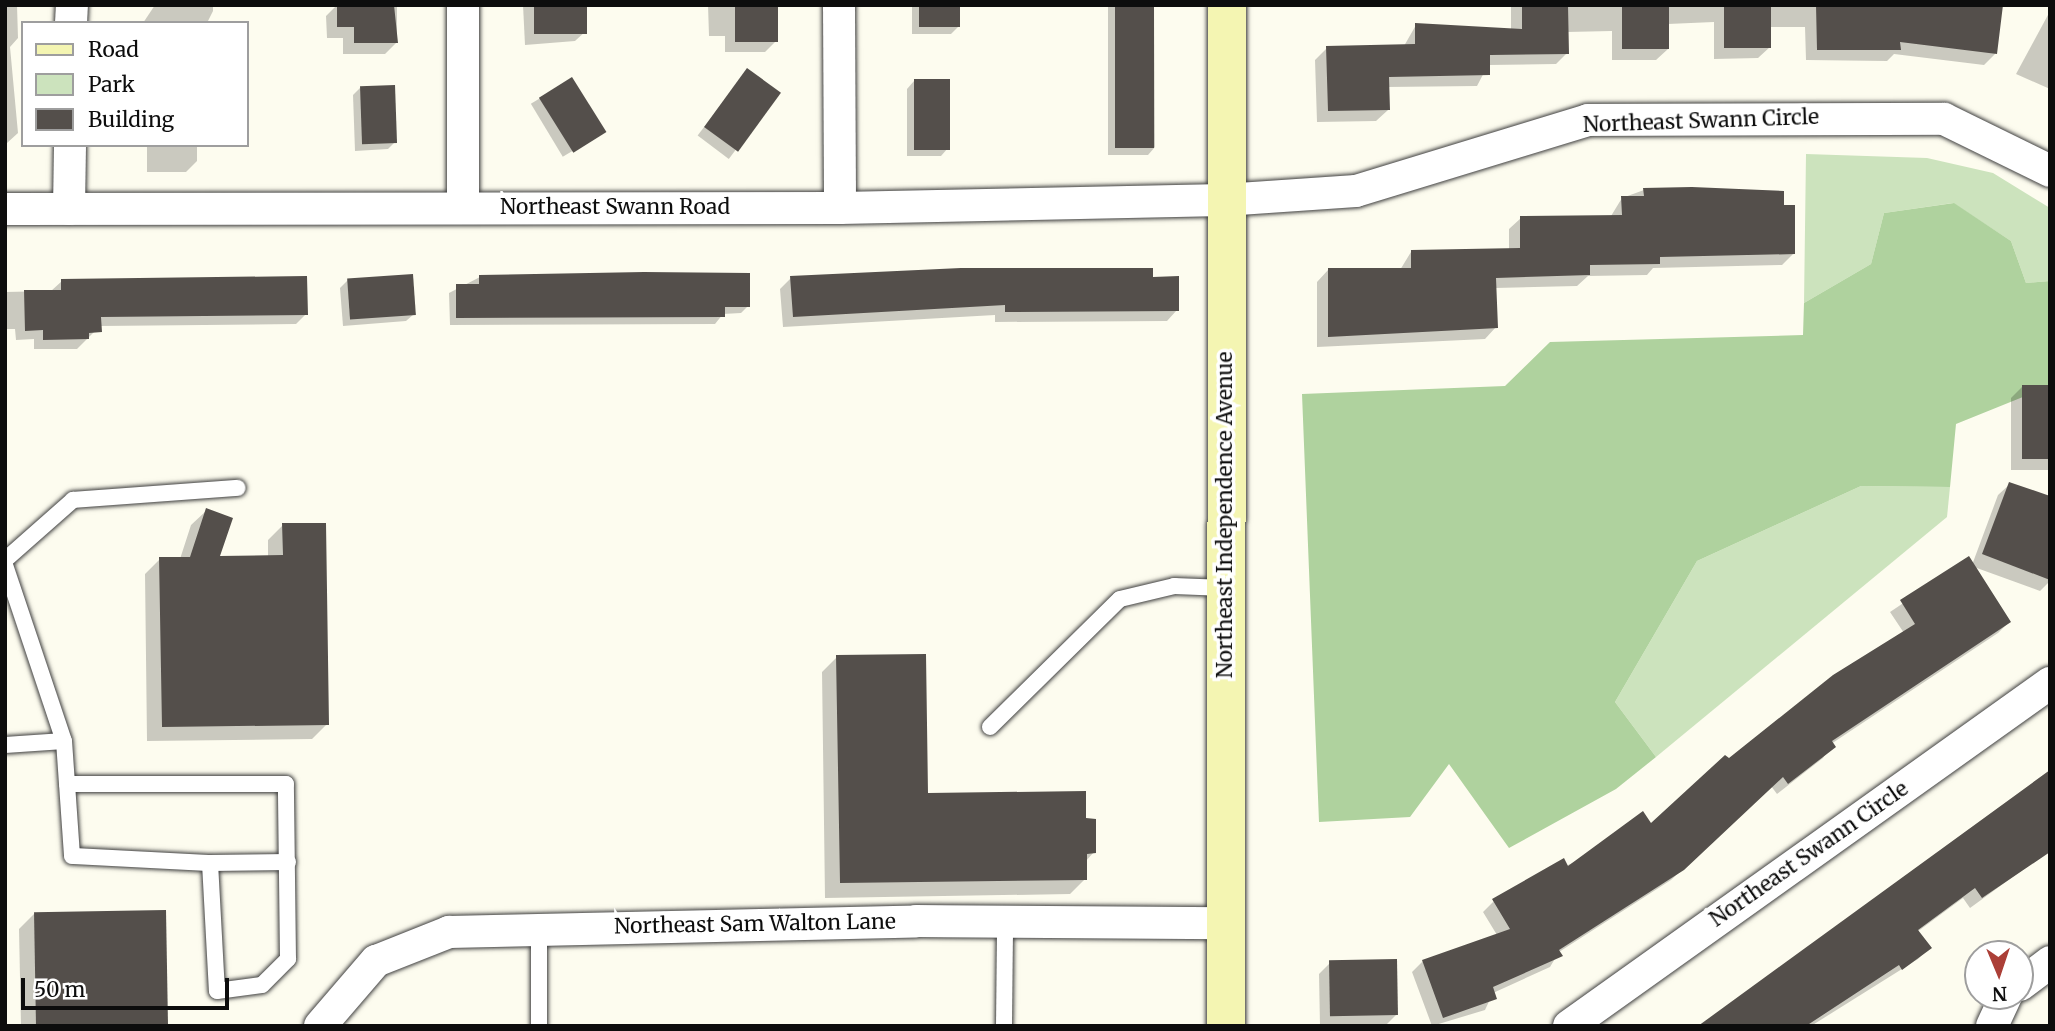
<!DOCTYPE html>
<html>
<head>
<meta charset="utf-8">
<style>
	body { margin:0 }
	#map { position:relative; width:2055px; height:1031px; overflow:hidden; background:#fdfcef; font-family:Merriweather,serif }
	div>[style] { position:absolute }
	.green>* { inset:0; background:#cce3bd }
	.forest>* { inset:0; background:#afd29e }
	.shadow>* { inset:0; background:#0003; transform-origin:0 0 }
	.building>* { inset:0; background:#544f4b; transform-origin:0 0 }
	.roads { filter:drop-shadow(0 0 2px #404040) drop-shadow(0 0 2px #404040) }
	.lane>* { height:16px; margin:-8px; padding:0 8px; transform-origin:8px; border-radius:8px; background:#fff }
	.street>* { height:32px; margin:-16px; padding:0 16px; transform-origin:16px; border-radius:16px; background:#fff }
	.secondary>* { height:38px; margin:-19px; padding:0 19px; transform-origin:19px; border-radius:19px; background:#f4f5b2 }
	span { translate:-50% -50%; white-space:nowrap; text-align:center; line-height:1.15; -webkit-text-stroke:7px #fff; paint-order:stroke }
	.street-label { font-size:21px; color:#0d0d0d }
	.frame { position:absolute; inset:0; border:7px solid #0d0d0d; pointer-events:none }
	.legend { position:absolute; left:21px; top:21px; width:228px; height:126px; box-sizing:border-box; background:#fff; border:2px solid #9e9e9e; margin:0; padding:9px 12px; list-style:none; font-size:21px; color:#0d0d0d }
	.legend li { display:flex; align-items:center; gap:14px; height:35px }
	.legend b { width:35px; border:2px solid #9e9e9e }
	.north { position:absolute; left:1964px; top:940px; width:70px; height:70px; box-sizing:border-box; background:#fff; border:2px solid #9e9e9e; border-radius:50%; rotate:178deg; font-size:19px; font-weight:700; line-height:28px; text-align:center; color:#0d0d0d }
	.north::after { content:''; display:block; margin:auto; width:24px; height:32px; background:#ab3f37; clip-path:polygon(50% 0,100% 100%,50% 72%,0 100%) }
	.scale { position:absolute; left:21px; top:978px; width:208px; height:32px; box-sizing:border-box; border:4px solid #0d0d0d; border-top:0; padding-left:9px; font-size:21px; line-height:24px; white-space:nowrap; color:#0d0d0d; -webkit-text-stroke:5px #fff; paint-order:stroke }
</style>
</head>
<body>
<div id="map">
	<div class="green">
		<div style="clip-path:polygon(1806px 154px,1927px 158px,1993px 173px,2050px 208px,2050px 281px,2026px 283px,2011px 241px,1953px 203px,1884px 213px,1871px 264px,1804px 303px)"></div>
		<div style="clip-path:polygon(1861px 486px,1950px 487px,1947px 517px,1656px 757px,1615px 702px,1697px 561px)"></div>
	</div>
	<div class="forest">
		<div style="clip-path:polygon(1954px 203px,2011px 241px,2026px 283px,2050px 281px,2050px 386px,1956px 424px,1950px 487px,1861px 486px,1697px 561px,1615px 702px,1656px 757px,1616px 789px,1509px 848px,1449px 764px,1410px 817px,1319px 822px,1302px 394px,1505px 386px,1550px 342px,1803px 335px,1804px 303px,1871px 264px,1884px 213px)"></div>
	</div>
	<div class="shadow">
		<div style="clip-path:polygon(5px 5px,17px 5px,18px 38px,10px 47px,18px 133px,7px 143px,5px 164px)"></div>
		<div style="clip-path:polygon(155px 5px,213px 5px,213px 11px,207px 23px,143px 23px)"></div>
		<div style="clip-path:polygon(337px 5px,397px 5px,397px 42px,385px 54px,343px 54px,343px 38px,327px 38px,326px 16px)"></div>
		<div style="clip-path:polygon(523px 5px,585px 5px,587px 30px,575px 41px,525px 45px)"></div>
		<div style="clip-path:polygon(708px 5px,776px 5px,777px 40px,765px 52px,725px 52px,725px 36px,709px 36px)"></div>
		<div style="clip-path:polygon(912px 5px,959px 5px,959px 26px,951px 34px,912px 34px)"></div>
		<div style="clip-path:polygon(1108px 5px,1154px 5px,1155px 147px,1148px 155px,1108px 155px)"></div>
		<div style="clip-path:polygon(1511px 5px,2001px 5px,1995px 54px,1984px 65px,1894px 54px,1887px 61px,1806px 60px,1805px 27px,1770px 27px,1770px 47px,1758px 58px,1714px 59px,1714px 22px,1668px 24px,1668px 49px,1656px 60px,1612px 60px,1612px 31px,1567px 32px,1567px 53px,1556px 64px,1488px 65px,1477px 86px,1387px 87px,1388px 110px,1376px 121px,1317px 122px,1315px 60px,1327px 48px,1404px 46px,1416px 25px,1511px 30px)"></div>
		<div style="clip-path:polygon(2049px 13px,2050px 13px,2050px 89px,2016px 74px)"></div>
		<div style="left:747px;top:70px;width:39px;height:82px;rotate:37deg"></div>
		<div style="left:572px;top:79px;width:62px;height:48px;rotate:59deg"></div>
		<div style="clip-path:polygon(914px 81px,948px 148px,941px 156px,907px 156px,907px 89px)"></div>
		<div style="clip-path:polygon(360px 88px,395px 142px,388px 149px,355px 151px,353px 95px)"></div>
		<div style="clip-path:polygon(147px 145px,197px 145px,197px 161px,186px 172px,147px 172px)"></div>
		<div style="clip-path:polygon(1644px 190px,1782px 207px,1793px 254px,1782px 265px,1653px 268px,1647px 275px,1588px 276px,1577px 286px,1495px 288px,1496px 327px,1485px 339px,1317px 347px,1317px 282px,1328px 270px,1400px 270px,1411px 252px,1509px 250px,1509px 229px,1521px 218px,1611px 216px,1622px 198px)"></div>
		<div style="clip-path:polygon(480px 277px,748px 306px,741px 313px,723px 314px,715px 324px,450px 325px,449px 293px)"></div>
		<div style="clip-path:polygon(791px 278px,1152px 279px,1177px 310px,1167px 321px,995px 322px,995px 315px,783px 327px,780px 289px)"></div>
		<div style="clip-path:polygon(348px 280px,414px 314px,406px 321px,343px 326px,340px 288px)"></div>
		<div style="clip-path:polygon(62px 281px,306px 314px,296px 324px,100px 326px,77px 349px,34px 349px,34px 339px,16px 340px,15px 329px,5px 329px,5px 292px,51px 291px)"></div>
		<div style="clip-path:polygon(2022px 387px,2050px 387px,2050px 470px,2011px 470px,2011px 398px)"></div>
		<div style="clip-path:polygon(2010px 484px,2050px 498px,2050px 581px,2040px 591px,1974px 567px,2009px 622px,1998px 633px,1831px 744px,1823px 758px,1777px 794px,1771px 786px,1671px 880px,1559px 952px,1550px 967px,1493px 993px,1485px 1010px,1432px 1026px,1412px 972px,1423px 961px,1497px 935px,1483px 912px,1494px 901px,1650px 825px,1904px 633px,1890px 612px,1969px 559px,1972px 565px,1998px 495px)"></div>
		<div style="clip-path:polygon(206px 511px,217px 558px,268px 557px,268px 540px,283px 525px,327px 724px,312px 739px,147px 741px,145px 574px,160px 559px,180px 559px,191px 525px)"></div>
		<div style="clip-path:polygon(837px 657px,927px 795px,1084px 820px,1094px 852px,1085px 862px,1085px 879px,1070px 894px,825px 898px,822px 672px)"></div>
		<div style="clip-path:polygon(2050px 770px,2050px 850px,1970px 908px,1963px 898px,1917px 932px,1929px 948px,1918px 959px,1811px 1026px,1700px 1026px)"></div>
		<div style="clip-path:polygon(34px 914px,167px 1026px,21px 1026px,19px 929px)"></div>
		<div style="clip-path:polygon(1330px 963px,1396px 1015px,1385px 1026px,1320px 1026px,1319px 974px)"></div>
	</div>
	<div class="building">
		<div style="clip-path:polygon(337px 5px,394px 5px,398px 43px,354px 43px,354px 27px,337px 27px)"></div>
		<div style="left:534px;top:5px;width:53px;height:29px"></div>
		<div style="left:735px;top:5px;width:43px;height:37px"></div>
		<div style="left:919px;top:5px;width:41px;height:22px"></div>
		<div style="left:1115px;top:5px;width:39px;height:143px"></div>
		<div style="clip-path:polygon(1522px 5px,1568px 5px,1569px 54px,1490px 55px,1490px 75px,1389px 77px,1390px 110px,1328px 111px,1326px 46px,1415px 44px,1415px 23px,1522px 29px)"></div>
		<div style="left:1622px;top:5px;width:47px;height:44px"></div>
		<div style="left:1724px;top:5px;width:47px;height:43px"></div>
		<div style="clip-path:polygon(1816px 5px,2003px 5px,1997px 54px,1900px 42px,1901px 50px,1817px 50px)"></div>
		<div style="left:747px;top:68px;width:42px;height:73px;rotate:36deg"></div>
		<div style="left:572px;top:77px;width:65px;height:39px;rotate:58deg"></div>
		<div style="left:914px;top:79px;width:36px;height:71px"></div>
		<div style="left:395px;top:85px;width:58px;height:35px;rotate:88deg"></div>
		<div style="clip-path:polygon(1692px 187px,1784px 191px,1784px 205px,1795px 205px,1795px 254px,1660px 257px,1660px 264px,1590px 265px,1590px 275px,1496px 278px,1498px 328px,1328px 337px,1328px 268px,1411px 268px,1411px 250px,1520px 248px,1520px 216px,1622px 215px,1621px 196px,1644px 196px,1643px 188px)"></div>
		<div style="clip-path:polygon(961px 268px,1153px 268px,1153px 277px,1179px 276px,1179px 311px,1005px 312px,1005px 305px,793px 317px,790px 276px)"></div>
		<div style="clip-path:polygon(644px 272px,750px 273px,750px 307px,725px 307px,725px 317px,456px 318px,456px 284px,479px 284px,479px 275px)"></div>
		<div style="left:413px;top:274px;width:41px;height:66px;rotate:86deg"></div>
		<div style="clip-path:polygon(307px 276px,308px 315px,101px 317px,102px 332px,89px 333px,89px 339px,43px 340px,43px 330px,25px 331px,24px 290px,61px 290px,61px 279px)"></div>
		<div style="left:2022px;top:385px;width:28px;height:74px"></div>
		<div style="clip-path:polygon(2009px 482px,2050px 496px,2050px 580px,1982px 554px)"></div>
		<div style="clip-path:polygon(206px 508px,233px 518px,220px 556px,283px 555px,282px 523px,326px 523px,329px 725px,162px 727px,159px 557px,190px 557px)"></div>
		<div style="clip-path:polygon(1969px 556px,2011px 622px,1832px 741px,1836px 747px,1788px 784px,1783px 777px,1684px 870px,1559px 950px,1563px 956px,1493px 987px,1497px 999px,1443px 1018px,1422px 960px,1510px 929px,1492px 899px,1564px 858px,1568px 866px,1643px 811px,1651px 823px,1725px 755px,1729px 758px,1833px 675px,1915px 624px,1900px 600px)"></div>
		<div style="clip-path:polygon(926px 654px,928px 793px,1086px 791px,1086px 818px,1096px 819px,1096px 853px,1087px 854px,1087px 880px,840px 883px,836px 655px)"></div>
		<div style="clip-path:polygon(2050px 770px,2050px 852px,1982px 898px,1975px 888px,1918px 930px,1932px 948px,1902px 970px,1899px 965px,1806px 1026px,1698px 1026px)"></div>
		<div style="left:166px;top:910px;width:116px;height:132px;rotate:89deg"></div>
		<div style="left:1397px;top:959px;width:56px;height:68px;rotate:89deg"></div>
	</div>
	<div class="roads">
		<div class="lane">
			<div style="left:5px;top:560px;width:91px;rotate:-41.4deg"></div>
			<div style="left:73px;top:500px;width:165px;rotate:-4.2deg"></div>
			<div style="left:5px;top:565px;width:186px;rotate:71.5deg"></div>
			<div style="left:990px;top:727px;width:182px;rotate:-44.6deg"></div>
			<div style="left:1120px;top:599px;width:56px;rotate:-13.5deg"></div>
			<div style="left:1174px;top:586px;width:51px;rotate:2.2deg"></div>
			<div style="left:5px;top:745px;width:59px;rotate:-3.9deg"></div>
			<div style="left:64px;top:741px;width:115px;rotate:86deg"></div>
			<div style="left:72px;top:856px;width:138px;rotate:2.9deg"></div>
			<div style="left:210px;top:863px;width:128px;rotate:86.9deg"></div>
			<div style="left:217px;top:991px;width:45px;rotate:-7.6deg"></div>
			<div style="left:262px;top:985px;width:37px;rotate:-45deg"></div>
			<div style="left:288px;top:959px;width:175px;rotate:-90.7deg"></div>
			<div style="left:286px;top:784px;width:219px;rotate:180deg"></div>
			<div style="left:210px;top:863px;width:78px;rotate:-0.7deg"></div>
			<div style="left:539px;top:928px;width:98px;rotate:90deg"></div>
			<div style="left:1004px;top:1026px;width:104px;rotate:-89.4deg"></div>
		</div>
		<div class="street">
			<div style="left:839px;top:5px;width:203px;rotate:89.7deg"></div>
			<div style="left:71px;top:23px;width:18px;rotate:-87deg"></div>
			<div style="left:463px;top:206px;width:201px;rotate:-90deg"></div>
			<div style="left:5px;top:209px;width:835px;rotate:-0.07deg"></div>
			<div style="left:840px;top:208px;width:384px;rotate:-1.2deg"></div>
			<div style="left:1224px;top:200px;width:132px;rotate:-3.9deg"></div>
			<div style="left:1356px;top:191px;width:243px;rotate:-17deg"></div>
			<div style="left:1588px;top:120px;width:356px;rotate:-0.2deg"></div>
			<div style="left:1944px;top:119px;width:118px;rotate:26.1deg"></div>
			<div style="left:69px;top:209px;width:64px;rotate:-89.1deg"></div>
			<div style="left:2020px;top:985px;width:38px;rotate:-37deg"></div>
			<div style="left:320px;top:1026px;width:86px;rotate:-49.3deg"></div>
			<div style="left:376px;top:961px;width:79px;rotate:-21.7deg"></div>
			<div style="left:449px;top:932px;width:467px;rotate:-1.3deg"></div>
			<div style="left:916px;top:921px;width:310px;rotate:0.4deg"></div>
			<div style="left:1569px;top:1026px;width:591px;rotate:-35.49deg"></div>
			<div style="left:1992px;top:1026px;width:33px;rotate:-65deg"></div>
		</div>
		<div class="secondary">
			<div style="left:1226px;top:1026px;width:1021px;rotate:-89.94deg"></div>
		</div>
	</div>
	<div class="street-label">
		<span style="left:1701px;top:121px;rotate:-2deg">Northeast Swann Circle</span>
		<span style="left:615px;top:207px">Northeast Swann Road</span>
		<span style="left:1225px;top:515px;rotate:-90deg">Northeast Independence Avenue</span>
		<span style="left:1809px;top:854px;rotate:-35deg">Northeast Swann Circle</span>
		<span style="left:755px;top:924px;rotate:-1deg">Northeast Sam Walton Lane</span>
	</div>
	<div class="frame"></div>
	<ul class="legend">
	<li><b style="height:9px;background:#f4f5b2"></b>Road</li>
	<li><b style="height:19px;background:#cce3bd"></b>Park</li>
	<li><b style="height:19px;background:#544f4b"></b>Building</li>
	</ul>
	<div class="north">N</div>
	<div class="scale">50 m</div>
</div>
</body>
</html>
